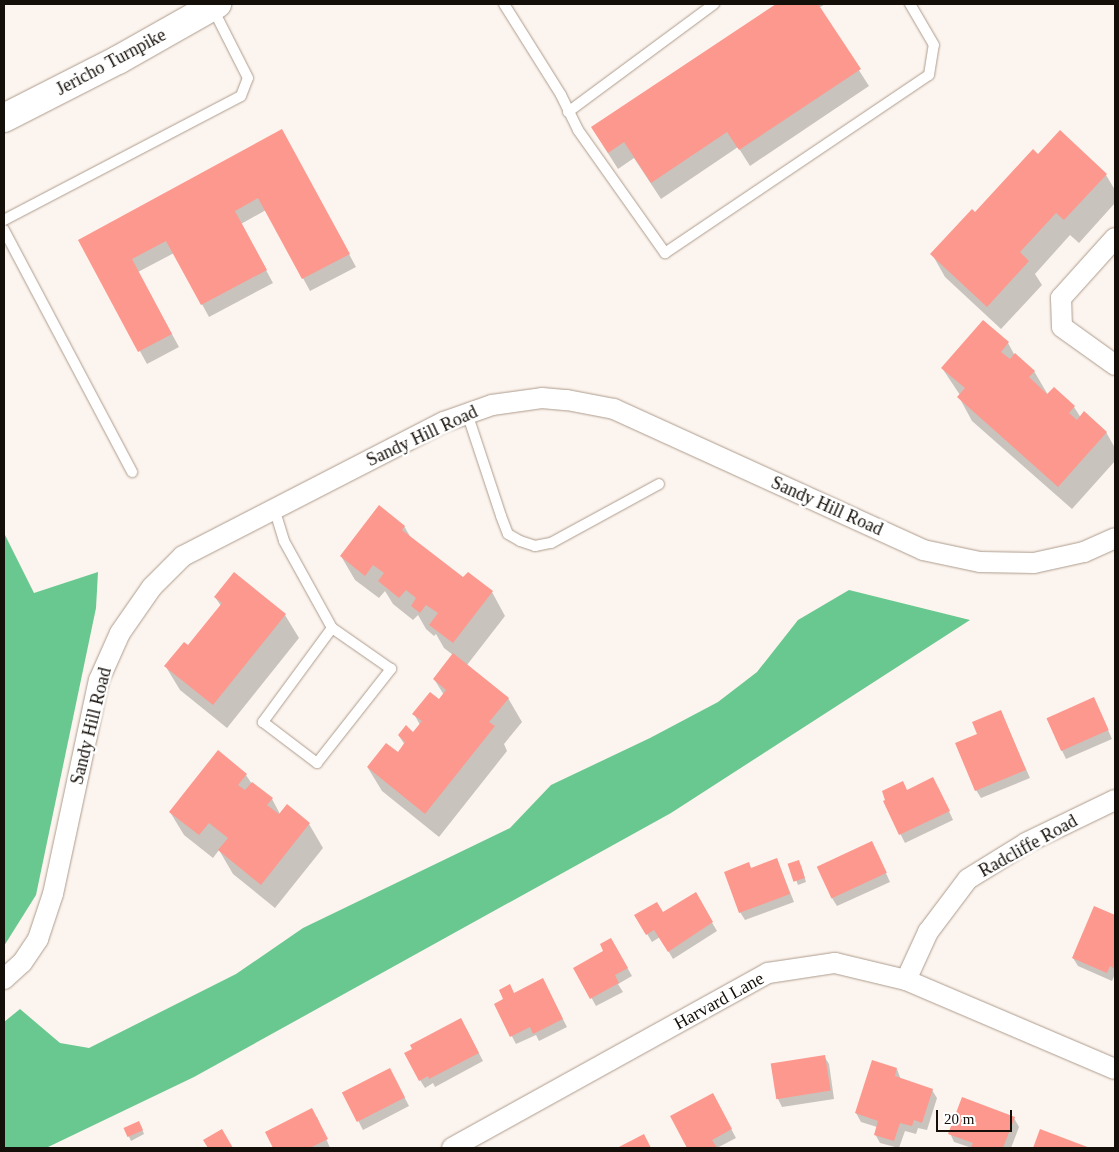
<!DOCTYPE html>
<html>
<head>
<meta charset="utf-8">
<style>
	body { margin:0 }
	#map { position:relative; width:1119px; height:1152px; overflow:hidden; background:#fcf4ee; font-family:Georgia,serif }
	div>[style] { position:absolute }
	.forest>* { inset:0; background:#69c88f }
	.shadow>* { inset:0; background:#0003 }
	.building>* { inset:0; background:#fc988e; transform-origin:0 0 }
	.roads { filter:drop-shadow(0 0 1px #ad9c8d) drop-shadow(0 0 1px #ad9c8d) }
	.lane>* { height:10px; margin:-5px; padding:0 5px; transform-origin:5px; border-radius:5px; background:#fff }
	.street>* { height:20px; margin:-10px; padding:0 10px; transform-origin:10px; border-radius:10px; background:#fff }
	.primary>* { height:28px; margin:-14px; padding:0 14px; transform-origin:14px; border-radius:14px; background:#fff }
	span { translate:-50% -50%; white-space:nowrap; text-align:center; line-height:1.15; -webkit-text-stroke:5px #fff; paint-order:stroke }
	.street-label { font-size:18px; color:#150f09 }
	.frame { position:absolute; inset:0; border:5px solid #150f09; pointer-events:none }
	.scale { position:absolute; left:936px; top:1110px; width:76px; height:22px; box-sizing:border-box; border:2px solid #150f09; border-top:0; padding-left:6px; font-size:15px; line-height:18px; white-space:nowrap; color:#150f09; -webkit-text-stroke:4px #fff; paint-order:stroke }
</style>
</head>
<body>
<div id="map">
	<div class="forest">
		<div style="clip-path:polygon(4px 533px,34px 593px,98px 572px,96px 608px,36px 895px,4px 946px)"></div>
		<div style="clip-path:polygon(849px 590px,970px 620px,671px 813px,194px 1077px,46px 1148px,4px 1148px,4px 1022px,20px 1009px,60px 1043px,89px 1048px,236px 974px,303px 928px,510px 828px,551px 785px,650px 738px,718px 702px,757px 672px,798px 620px)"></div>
	</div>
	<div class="shadow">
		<div style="clip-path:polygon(779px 4px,825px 4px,819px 8px,869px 86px,750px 166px,738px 147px,661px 199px,634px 158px,618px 169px,592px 128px)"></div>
		<div style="clip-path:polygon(289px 143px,356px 267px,310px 291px,266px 210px,241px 224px,273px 283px,209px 317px,174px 253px,138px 272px,179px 347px,147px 364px,79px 240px)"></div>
		<div style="clip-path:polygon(1038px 156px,1106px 175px,1115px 190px,1115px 203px,1079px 243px,1070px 235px,1035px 274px,1042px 285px,1001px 329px,945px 277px,932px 254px)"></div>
		<div style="clip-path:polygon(984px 321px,1008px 343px,1014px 354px,1034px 371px,1048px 395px,1054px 389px,1074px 407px,1081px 418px,1106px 432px,1115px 448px,1115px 461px,1072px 509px,972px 421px,959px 397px,960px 395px,942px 368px)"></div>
		<div style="clip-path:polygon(404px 526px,411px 538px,464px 579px,492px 592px,505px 616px,467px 665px,508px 698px,522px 722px,504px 744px,507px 751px,439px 837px,382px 791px,368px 768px,398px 754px,405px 745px,399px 736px,413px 733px,420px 725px,414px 714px,440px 701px,444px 695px,434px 679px,453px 655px,444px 648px,436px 634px,434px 636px,426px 629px,418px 615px,413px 620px,393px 604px,385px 591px,379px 598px,355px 580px,341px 556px)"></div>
		<div style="clip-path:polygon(215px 597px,285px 615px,299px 638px,227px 728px,180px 690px,166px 667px,188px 647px,221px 606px)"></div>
		<div style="clip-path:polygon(1098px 707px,1112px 739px,1066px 759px,1047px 719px)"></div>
		<div style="clip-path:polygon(1001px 712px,1030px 778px,981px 798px,976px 790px,979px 735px)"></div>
		<div style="clip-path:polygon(246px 775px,252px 784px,272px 799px,280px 814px,287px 806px,309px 824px,323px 848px,275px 908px,233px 874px,219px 850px,213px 858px,184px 835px,170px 812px)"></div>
		<div style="clip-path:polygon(938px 787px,953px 820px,905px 843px,884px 802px,907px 791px)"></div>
		<div style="clip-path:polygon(876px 851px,890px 882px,837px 906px,832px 898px)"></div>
		<div style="clip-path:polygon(777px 859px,794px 902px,745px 920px,740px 912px,751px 869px)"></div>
		<div style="clip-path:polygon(790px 864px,801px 865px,806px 882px,798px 885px)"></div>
		<div style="clip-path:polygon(695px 894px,717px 931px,673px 959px,660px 937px,652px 942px,636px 916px,662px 913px)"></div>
		<div style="clip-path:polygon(1095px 908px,1115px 917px,1115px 974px,1112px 981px,1078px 966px,1073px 958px)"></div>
		<div style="clip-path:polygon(611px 939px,632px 976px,618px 984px,623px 992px,596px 1006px,575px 968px,605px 952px)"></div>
		<div style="clip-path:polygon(547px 988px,567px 1027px,539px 1041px,536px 1035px,516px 1044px,495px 1004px,514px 994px)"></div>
		<div style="clip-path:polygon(466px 1028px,483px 1061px,435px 1087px,433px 1083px,425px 1088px,420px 1080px)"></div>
		<div style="clip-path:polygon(824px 1056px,829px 1064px,834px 1099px,782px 1107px,778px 1099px,772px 1065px)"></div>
		<div style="clip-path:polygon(897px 1069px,901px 1080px,932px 1090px,937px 1098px,927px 1130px,918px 1128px,916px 1134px,905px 1131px,899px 1148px,880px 1143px,875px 1134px,877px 1127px,861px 1122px,856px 1113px)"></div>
		<div style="clip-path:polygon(394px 1077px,409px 1106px,363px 1130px,344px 1093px)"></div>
		<div style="clip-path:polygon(713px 1095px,736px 1138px,717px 1148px,689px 1148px,672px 1117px)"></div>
		<div style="clip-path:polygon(317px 1117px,330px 1148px,275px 1148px,267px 1132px)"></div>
		<div style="clip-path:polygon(1014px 1118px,1019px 1127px,1011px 1148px,972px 1148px,954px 1142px,950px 1133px)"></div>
		<div style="clip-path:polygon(141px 1126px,144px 1134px,131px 1141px,125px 1128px)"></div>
		<div style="clip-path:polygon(1041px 1131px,1087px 1148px,1035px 1148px)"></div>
	</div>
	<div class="building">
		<div style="clip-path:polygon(776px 4px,818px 4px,861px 69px,739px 150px,727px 132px,651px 183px,624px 142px,608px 153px,591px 127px)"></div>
		<div style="clip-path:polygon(282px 129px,350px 254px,302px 279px,258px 198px,235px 211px,267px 270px,201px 305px,166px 241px,132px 259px,172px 334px,138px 352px,78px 240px)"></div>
		<div style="clip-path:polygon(1060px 130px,1107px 174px,1064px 220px,1056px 213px,1020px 252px,1029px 261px,987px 307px,930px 254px,972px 209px,975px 212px,1033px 149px,1038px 154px)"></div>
		<div style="clip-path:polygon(983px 320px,1009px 342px,1001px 352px,1010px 359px,1015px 353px,1035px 371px,1029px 377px,1047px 394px,1054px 387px,1075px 406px,1069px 413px,1077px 420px,1084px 411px,1107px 432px,1058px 487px,957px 397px,965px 388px,941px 368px)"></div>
		<div style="clip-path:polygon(379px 505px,405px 526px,402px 530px,463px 577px,468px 572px,493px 591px,453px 643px,429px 625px,438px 613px,426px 605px,420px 613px,411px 606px,416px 598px,406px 590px,399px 598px,378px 581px,384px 573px,373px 565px,365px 576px,340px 556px)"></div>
		<div style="clip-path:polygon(234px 572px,286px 614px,213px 705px,164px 666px,184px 642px,188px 645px,222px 603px,214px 597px)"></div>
		<div style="clip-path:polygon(453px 653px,509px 698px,489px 722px,495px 726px,425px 814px,367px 767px,386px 743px,398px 752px,405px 742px,398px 735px,406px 725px,413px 732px,422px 721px,412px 714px,430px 692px,439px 699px,446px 690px,433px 679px)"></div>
		<div style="left:1094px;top:697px;width:36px;height:52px;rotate:66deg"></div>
		<div style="clip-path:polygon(1001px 710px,1026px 770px,975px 791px,955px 743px,977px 734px,972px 722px)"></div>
		<div style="clip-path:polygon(218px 750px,247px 774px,238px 785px,245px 790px,252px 782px,273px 798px,267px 805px,279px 814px,287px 804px,310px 823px,261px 885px,218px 850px,228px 838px,209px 823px,199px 835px,169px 812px)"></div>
		<div style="clip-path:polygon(933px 777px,950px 811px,899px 835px,883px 801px,885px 800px,882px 791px,903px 781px,907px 790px)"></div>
		<div style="left:872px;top:841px;width:35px;height:61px;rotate:65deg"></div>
		<div style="clip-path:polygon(777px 858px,790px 894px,739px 913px,724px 872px,749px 862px,751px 868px)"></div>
		<div style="left:799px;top:860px;width:19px;height:12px;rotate:72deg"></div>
		<div style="clip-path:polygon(696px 892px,713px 922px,668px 952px,654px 930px,646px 935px,634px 915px,657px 902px,663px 912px)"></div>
		<div style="clip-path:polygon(1094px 906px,1115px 915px,1115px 969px,1110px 966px,1107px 973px,1072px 958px)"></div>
		<div style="clip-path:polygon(611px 938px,628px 968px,615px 975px,619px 983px,590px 999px,573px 968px,603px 951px,600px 944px)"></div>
		<div style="clip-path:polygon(543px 978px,563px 1019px,533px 1034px,530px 1027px,510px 1037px,494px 1004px,503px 999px,499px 990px,510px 984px,514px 993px)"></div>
		<div style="clip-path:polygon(461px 1018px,479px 1053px,429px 1079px,428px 1076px,419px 1081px,404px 1053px,412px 1049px,410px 1045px)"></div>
		<div style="left:825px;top:1055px;width:36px;height:55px;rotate:81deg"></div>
		<div style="clip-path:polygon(872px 1060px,897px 1068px,895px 1076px,933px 1089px,922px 1123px,914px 1120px,912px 1126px,900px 1123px,894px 1141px,874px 1135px,878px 1121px,855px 1113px)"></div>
		<div style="left:390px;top:1068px;width:33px;height:54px;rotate:63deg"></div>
		<div style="clip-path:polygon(713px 1093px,732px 1129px,712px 1140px,717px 1148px,687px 1148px,670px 1116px)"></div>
		<div style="clip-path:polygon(962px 1097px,1015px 1117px,1003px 1148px,971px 1148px,973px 1143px,948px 1134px)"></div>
		<div style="clip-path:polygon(312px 1108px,328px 1139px,310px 1148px,273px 1148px,265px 1132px)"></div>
		<div style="left:139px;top:1121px;width:10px;height:17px;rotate:66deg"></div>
		<div style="clip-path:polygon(222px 1129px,233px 1148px,208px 1148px,203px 1140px)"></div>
		<div style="clip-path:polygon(1040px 1129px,1090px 1148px,1033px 1148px)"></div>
		<div style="clip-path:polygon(644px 1134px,651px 1148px,617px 1148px)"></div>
	</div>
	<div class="roads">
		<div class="lane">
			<div style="left:504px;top:4px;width:107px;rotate:57.9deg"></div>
			<div style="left:561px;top:95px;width:39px;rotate:64deg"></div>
			<div style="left:578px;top:130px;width:151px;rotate:54.7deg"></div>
			<div style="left:665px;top:253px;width:318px;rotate:-34deg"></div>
			<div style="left:929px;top:75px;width:30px;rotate:-81deg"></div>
			<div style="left:934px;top:45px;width:48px;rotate:-120.3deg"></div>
			<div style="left:568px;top:112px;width:182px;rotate:-36.5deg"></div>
			<div style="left:4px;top:220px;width:267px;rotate:-27.6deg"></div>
			<div style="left:241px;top:96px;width:19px;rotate:-69deg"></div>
			<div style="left:248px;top:78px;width:77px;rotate:-116.9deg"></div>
			<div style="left:4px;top:230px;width:274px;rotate:62.1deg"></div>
			<div style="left:467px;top:413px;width:108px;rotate:71.7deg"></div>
			<div style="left:501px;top:516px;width:19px;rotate:69deg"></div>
			<div style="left:508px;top:534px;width:14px;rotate:30deg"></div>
			<div style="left:520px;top:541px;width:16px;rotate:18deg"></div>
			<div style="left:535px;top:546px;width:16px;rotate:-11deg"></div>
			<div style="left:551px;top:543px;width:123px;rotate:-28.6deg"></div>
			<div style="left:274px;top:508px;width:34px;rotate:73deg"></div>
			<div style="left:284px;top:541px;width:99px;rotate:61.1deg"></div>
			<div style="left:332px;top:628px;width:117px;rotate:126.3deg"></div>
			<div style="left:263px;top:722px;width:68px;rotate:37.2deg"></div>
			<div style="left:317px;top:763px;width:120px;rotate:-51.8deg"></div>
			<div style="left:391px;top:669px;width:72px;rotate:-145.2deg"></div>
		</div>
		<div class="street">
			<div style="left:1115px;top:238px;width:81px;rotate:132deg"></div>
			<div style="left:1061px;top:298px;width:29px;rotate:88deg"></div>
			<div style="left:1062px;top:327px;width:65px;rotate:35.6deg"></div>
			<div style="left:4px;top:979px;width:24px;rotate:-42deg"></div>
			<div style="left:22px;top:963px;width:29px;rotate:-56deg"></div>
			<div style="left:38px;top:939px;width:47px;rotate:-71.6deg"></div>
			<div style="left:53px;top:894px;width:219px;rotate:-77.9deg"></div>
			<div style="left:99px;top:680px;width:51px;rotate:-65.9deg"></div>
			<div style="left:120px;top:633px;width:56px;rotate:-55.2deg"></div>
			<div style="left:152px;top:587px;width:44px;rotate:-45deg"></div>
			<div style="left:183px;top:556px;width:293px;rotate:-27.2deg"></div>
			<div style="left:444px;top:422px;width:51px;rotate:-19.5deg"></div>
			<div style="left:492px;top:405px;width:50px;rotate:-8deg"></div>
			<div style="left:542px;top:398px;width:25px;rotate:5deg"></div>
			<div style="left:567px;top:400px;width:48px;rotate:10.8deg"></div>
			<div style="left:614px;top:409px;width:340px;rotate:24.5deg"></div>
			<div style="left:923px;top:550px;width:58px;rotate:11.9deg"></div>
			<div style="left:980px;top:562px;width:54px;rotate:1.1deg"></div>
			<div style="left:1034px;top:563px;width:51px;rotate:-12.4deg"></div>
			<div style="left:1084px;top:552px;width:34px;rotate:-24deg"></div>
			<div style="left:906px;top:980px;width:53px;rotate:-65.4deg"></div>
			<div style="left:928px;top:932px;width:66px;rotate:-53deg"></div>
			<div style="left:968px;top:879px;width:68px;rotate:-31.8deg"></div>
			<div style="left:1026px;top:843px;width:99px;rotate:-25.8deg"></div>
			<div style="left:452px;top:1148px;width:361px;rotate:-29deg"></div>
			<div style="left:768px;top:973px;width:68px;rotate:-8.5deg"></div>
			<div style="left:835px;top:963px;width:73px;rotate:13.5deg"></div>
			<div style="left:906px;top:980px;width:227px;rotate:23.1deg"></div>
		</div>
		<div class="primary">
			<div style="left:4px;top:118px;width:128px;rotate:-27deg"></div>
			<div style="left:118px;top:60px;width:114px;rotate:-29.5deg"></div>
		</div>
	</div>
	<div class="street-label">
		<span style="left:111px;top:62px;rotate:-28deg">Jericho Turnpike</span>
		<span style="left:422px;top:436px;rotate:-25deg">Sandy Hill Road</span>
		<span style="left:827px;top:506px;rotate:24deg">Sandy Hill Road</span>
		<span style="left:91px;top:726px;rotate:-76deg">Sandy Hill Road</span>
		<span style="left:1028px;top:846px;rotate:-29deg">Radcliffe Road</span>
		<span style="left:719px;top:1001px;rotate:-29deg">Harvard Lane</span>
	</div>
	<div class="frame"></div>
	<div class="scale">20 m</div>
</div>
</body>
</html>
